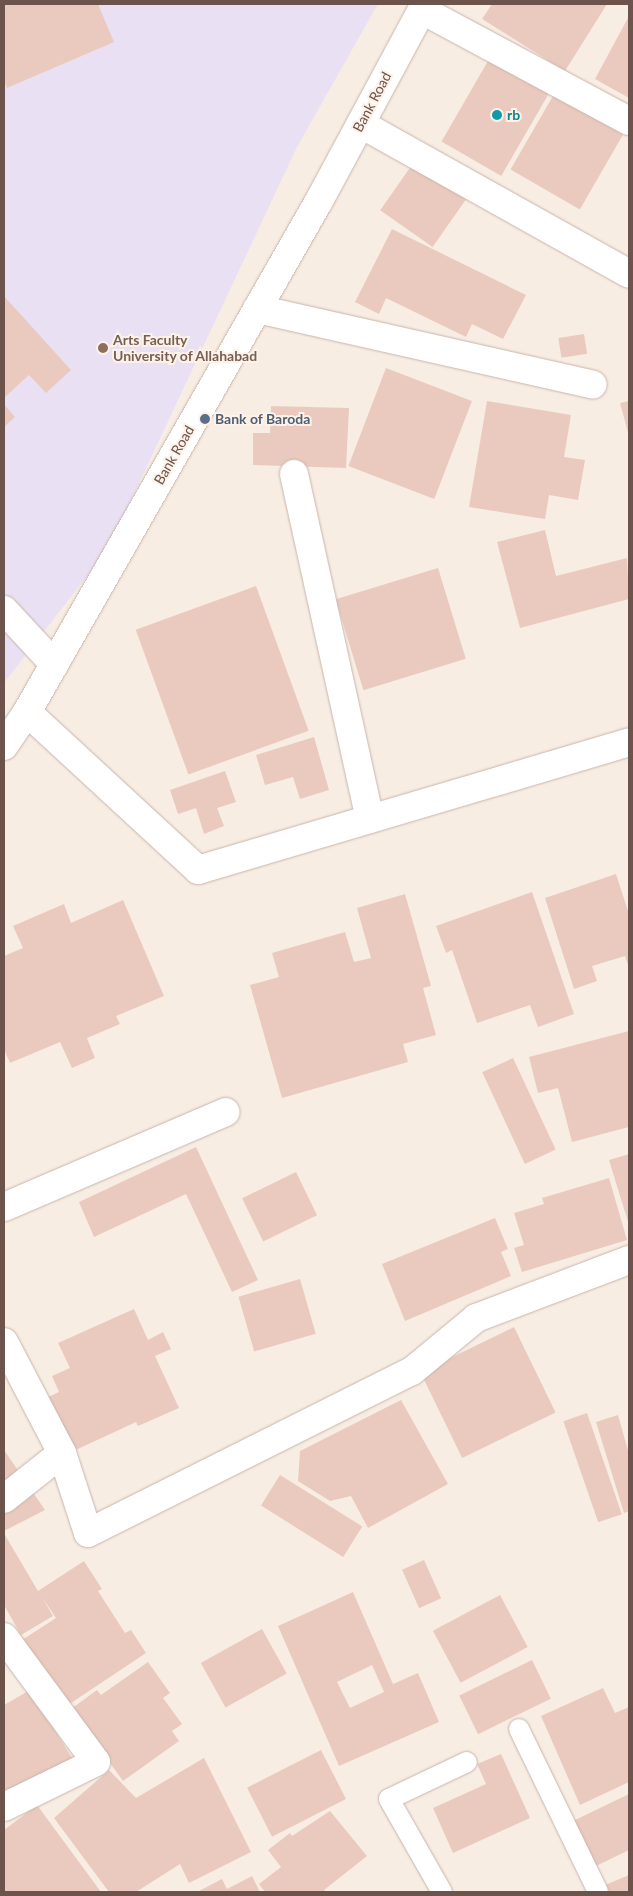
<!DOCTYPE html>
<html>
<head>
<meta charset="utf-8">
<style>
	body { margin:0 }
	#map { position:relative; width:633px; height:1896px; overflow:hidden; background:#f8ede3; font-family:Lato,sans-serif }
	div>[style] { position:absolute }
	.education>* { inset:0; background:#eae0f4 }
	.building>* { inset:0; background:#eacabe; transform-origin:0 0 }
	.roads { filter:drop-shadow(0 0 1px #c7b5ab) drop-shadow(0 0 1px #c7b5ab) }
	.service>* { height:20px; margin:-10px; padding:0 10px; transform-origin:10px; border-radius:10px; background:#fff }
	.minor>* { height:28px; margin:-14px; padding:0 14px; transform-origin:14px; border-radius:14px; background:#fff }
	.tertiary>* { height:28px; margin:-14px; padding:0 14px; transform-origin:14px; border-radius:14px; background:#fff }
	.dots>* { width:14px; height:14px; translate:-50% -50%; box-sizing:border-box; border:2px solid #fcf2e8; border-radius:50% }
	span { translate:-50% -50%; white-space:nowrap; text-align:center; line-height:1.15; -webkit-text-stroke:4px #fcf2e8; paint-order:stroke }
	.street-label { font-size:14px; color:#6c544c }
	.culture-label { font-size:14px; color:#0d838f; font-weight:700 }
	.left { translate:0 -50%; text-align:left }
	.education-label { font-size:14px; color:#785e54; font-weight:700 }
	.service-label { font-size:14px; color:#4e5e75; font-weight:700 }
	.frame { position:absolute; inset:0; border:5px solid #6c544c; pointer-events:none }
</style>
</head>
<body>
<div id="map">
	<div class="education">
		<div style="clip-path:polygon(4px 4px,378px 4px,297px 147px,108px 549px,4px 683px)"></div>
	</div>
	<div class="building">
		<div style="clip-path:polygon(4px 4px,98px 4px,114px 42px,7px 88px,4px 80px)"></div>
		<div style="clip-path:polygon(492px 4px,607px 4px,565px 71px,482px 19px)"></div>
		<div style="clip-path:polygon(629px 16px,629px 98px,595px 79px)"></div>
		<div style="left:492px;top:54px;width:69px;height:101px;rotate:30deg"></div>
		<div style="left:557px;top:89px;width:80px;height:93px;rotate:30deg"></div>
		<div style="left:414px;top:162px;width:64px;height:59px;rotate:35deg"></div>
		<div style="clip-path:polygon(392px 229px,526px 295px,503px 339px,472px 324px,466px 337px,386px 298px,379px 314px,355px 302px)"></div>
		<div style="clip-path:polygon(4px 296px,71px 370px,46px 393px,29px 375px,4px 398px)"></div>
		<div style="left:584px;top:334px;width:20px;height:26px;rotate:81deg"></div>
		<div style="left:386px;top:368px;width:92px;height:105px;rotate:21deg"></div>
		<div style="clip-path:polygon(487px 401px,571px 415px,564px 457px,585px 460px,578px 500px,549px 495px,545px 519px,469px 507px)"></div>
		<div style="clip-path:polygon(629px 401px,629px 436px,620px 403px)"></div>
		<div style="clip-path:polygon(4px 404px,15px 417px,4px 427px)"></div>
		<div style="clip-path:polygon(271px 406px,349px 408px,346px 468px,253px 465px,253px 433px,270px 433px)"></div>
		<div style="clip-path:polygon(545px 530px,556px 576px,627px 558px,629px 599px,520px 628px,497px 542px)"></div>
		<div style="left:438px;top:568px;width:95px;height:107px;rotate:73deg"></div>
		<div style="left:256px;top:586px;width:154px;height:128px;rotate:70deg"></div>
		<div style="clip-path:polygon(314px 737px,329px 790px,300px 799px,293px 777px,265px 785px,256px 755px)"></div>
		<div style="clip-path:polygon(225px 771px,236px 802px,217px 808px,224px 826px,204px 834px,196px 808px,178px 814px,170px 790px)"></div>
		<div style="clip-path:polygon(616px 874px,629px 914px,629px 968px,625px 956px,592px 966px,597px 981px,574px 989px,545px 898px)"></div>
		<div style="clip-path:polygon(532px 892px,574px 1014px,538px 1027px,530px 1005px,477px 1023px,452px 950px,446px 953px,436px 926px)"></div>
		<div style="clip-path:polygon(405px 894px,431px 986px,423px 988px,436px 1035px,403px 1044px,408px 1062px,282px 1098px,250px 985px,279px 977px,272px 953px,345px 932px,354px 962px,371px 958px,357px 908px)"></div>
		<div style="clip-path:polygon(123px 900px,164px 996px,116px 1016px,120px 1024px,87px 1038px,95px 1058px,72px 1068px,60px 1042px,10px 1063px,4px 1049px,4px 956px,23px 948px,13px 926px,64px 904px,71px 923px)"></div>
		<div style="clip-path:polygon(629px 1031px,629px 1127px,572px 1142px,558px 1088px,538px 1093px,529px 1057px)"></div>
		<div style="left:513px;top:1058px;width:101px;height:34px;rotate:65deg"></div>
		<div style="clip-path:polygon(196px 1147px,258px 1280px,232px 1292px,186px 1194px,94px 1237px,79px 1202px)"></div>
		<div style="clip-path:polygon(629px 1154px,629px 1225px,609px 1160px)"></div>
		<div style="left:296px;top:1172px;width:48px;height:60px;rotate:64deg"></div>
		<div style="clip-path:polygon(609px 1178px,627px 1240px,522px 1272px,514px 1248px,524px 1245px,514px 1213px,544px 1204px,542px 1198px)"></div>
		<div style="clip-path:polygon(495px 1218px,508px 1249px,501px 1252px,511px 1276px,405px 1321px,382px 1264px)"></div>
		<div style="left:300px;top:1279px;width:57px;height:64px;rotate:74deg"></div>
		<div style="clip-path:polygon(134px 1309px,148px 1340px,163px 1332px,171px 1349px,155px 1356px,179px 1408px,138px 1426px,136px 1422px,67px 1454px,42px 1400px,59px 1392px,52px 1376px,70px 1368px,58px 1343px)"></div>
		<div style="left:514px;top:1327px;width:95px;height:104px;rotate:64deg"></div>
		<div style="clip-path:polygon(401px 1400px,448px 1484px,368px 1528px,351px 1496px,330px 1501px,298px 1481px,300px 1451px)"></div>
		<div style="left:587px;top:1413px;width:107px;height:25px;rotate:71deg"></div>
		<div style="clip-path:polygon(618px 1415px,629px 1454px,629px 1511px,624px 1513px,596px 1422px)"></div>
		<div style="clip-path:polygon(4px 1450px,45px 1510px,4px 1531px)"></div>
		<div style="left:280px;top:1475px;width:97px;height:36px;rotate:32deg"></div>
		<div style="clip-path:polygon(5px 1535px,38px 1591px,84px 1561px,102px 1589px,98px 1591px,125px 1633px,131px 1630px,146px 1653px,65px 1707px,22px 1640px,56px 1618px,42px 1597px,53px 1616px,21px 1635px,4px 1605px)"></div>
		<div style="left:424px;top:1560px;width:42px;height:24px;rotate:66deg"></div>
		<div style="clip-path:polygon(evenodd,353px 1592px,393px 1684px,418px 1673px,439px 1722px,339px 1766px,278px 1626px,353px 1592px,372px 1665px,384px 1692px,350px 1708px,337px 1682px,372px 1665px)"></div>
		<div style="left:500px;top:1595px;width:59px;height:76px;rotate:62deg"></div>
		<div style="left:262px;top:1629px;width:51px;height:70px;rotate:61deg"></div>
		<div style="left:532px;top:1660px;width:43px;height:81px;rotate:64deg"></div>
		<div style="clip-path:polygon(148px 1662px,170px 1693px,163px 1698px,182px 1724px,172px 1731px,179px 1741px,123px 1781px,71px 1709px,97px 1690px,101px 1695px)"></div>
		<div style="clip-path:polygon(603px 1688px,615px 1713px,629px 1707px,629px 1782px,580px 1805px,541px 1716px)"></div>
		<div style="clip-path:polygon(30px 1690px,72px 1758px,4px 1801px,4px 1705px)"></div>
		<div style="left:321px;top:1750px;width:55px;height:83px;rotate:63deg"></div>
		<div style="clip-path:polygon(501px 1754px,530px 1818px,453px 1853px,433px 1808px,486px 1784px,477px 1764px)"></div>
		<div style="clip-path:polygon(204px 1758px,251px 1852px,189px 1883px,180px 1864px,136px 1892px,109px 1892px,54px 1818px,109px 1770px,136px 1798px)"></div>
		<div style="clip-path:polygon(629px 1794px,629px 1850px,594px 1867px,573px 1821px)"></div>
		<div style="clip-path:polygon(37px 1805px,101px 1892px,4px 1892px,4px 1830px)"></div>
		<div style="clip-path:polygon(330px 1811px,367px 1856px,324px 1890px,326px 1892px,265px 1892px,259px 1884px,281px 1867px,268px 1850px,290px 1833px,292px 1836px)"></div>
		<div style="clip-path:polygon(629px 1875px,629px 1892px,606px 1892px,603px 1886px)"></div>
		<div style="clip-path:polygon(252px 1876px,260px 1892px,197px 1892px,222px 1879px,227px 1889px)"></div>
	</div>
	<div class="roads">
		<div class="service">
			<div style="left:519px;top:1729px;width:181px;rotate:64.1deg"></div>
			<div style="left:442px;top:1892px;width:107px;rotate:-119.7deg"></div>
			<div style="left:389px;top:1799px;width:86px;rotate:-25.4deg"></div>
		</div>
		<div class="minor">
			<div style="left:422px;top:10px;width:235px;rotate:28.2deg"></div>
			<div style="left:361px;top:124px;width:307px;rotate:29.2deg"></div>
			<div style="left:257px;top:309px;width:344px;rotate:12.7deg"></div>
			<div style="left:294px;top:474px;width:353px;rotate:77.6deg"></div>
			<div style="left:4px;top:610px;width:74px;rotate:47.2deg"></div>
			<div style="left:27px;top:712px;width:233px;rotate:42.7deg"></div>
			<div style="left:198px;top:870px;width:450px;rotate:-16.5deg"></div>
			<div style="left:4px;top:1207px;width:241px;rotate:-23.2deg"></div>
			<div style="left:4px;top:1342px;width:125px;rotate:62.4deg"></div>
			<div style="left:62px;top:1453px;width:84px;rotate:72deg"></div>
			<div style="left:88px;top:1533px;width:362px;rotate:-26.6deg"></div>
			<div style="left:412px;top:1371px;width:83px;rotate:-39.6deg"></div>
			<div style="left:476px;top:1318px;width:164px;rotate:-20.8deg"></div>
			<div style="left:4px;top:1499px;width:74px;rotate:-38.4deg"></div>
			<div style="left:4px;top:1637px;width:155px;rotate:53.6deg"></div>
			<div style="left:96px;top:1762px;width:102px;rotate:153.9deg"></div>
		</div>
		<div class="tertiary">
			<div style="left:4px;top:746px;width:41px;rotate:-55.9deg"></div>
			<div style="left:27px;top:712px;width:589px;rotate:-60.26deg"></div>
			<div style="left:319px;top:201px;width:224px;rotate:-61.7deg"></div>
		</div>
	</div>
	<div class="dots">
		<div style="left:497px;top:115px;background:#0f9aa8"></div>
		<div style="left:103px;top:348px;background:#8d6e63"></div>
		<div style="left:205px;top:419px;background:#5c6f8a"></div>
	</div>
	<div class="street-label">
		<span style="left:372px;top:102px;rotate:-62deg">Bank Road</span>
		<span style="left:174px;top:455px;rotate:-60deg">Bank Road</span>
	</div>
	<div class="culture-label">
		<span class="left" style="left:507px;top:115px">rb</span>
	</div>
	<div class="education-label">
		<span class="left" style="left:113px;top:348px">Arts Faculty<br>University of Allahabad</span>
	</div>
	<div class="service-label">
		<span class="left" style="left:215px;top:419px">Bank of Baroda</span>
	</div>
	<div class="frame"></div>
</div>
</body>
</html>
